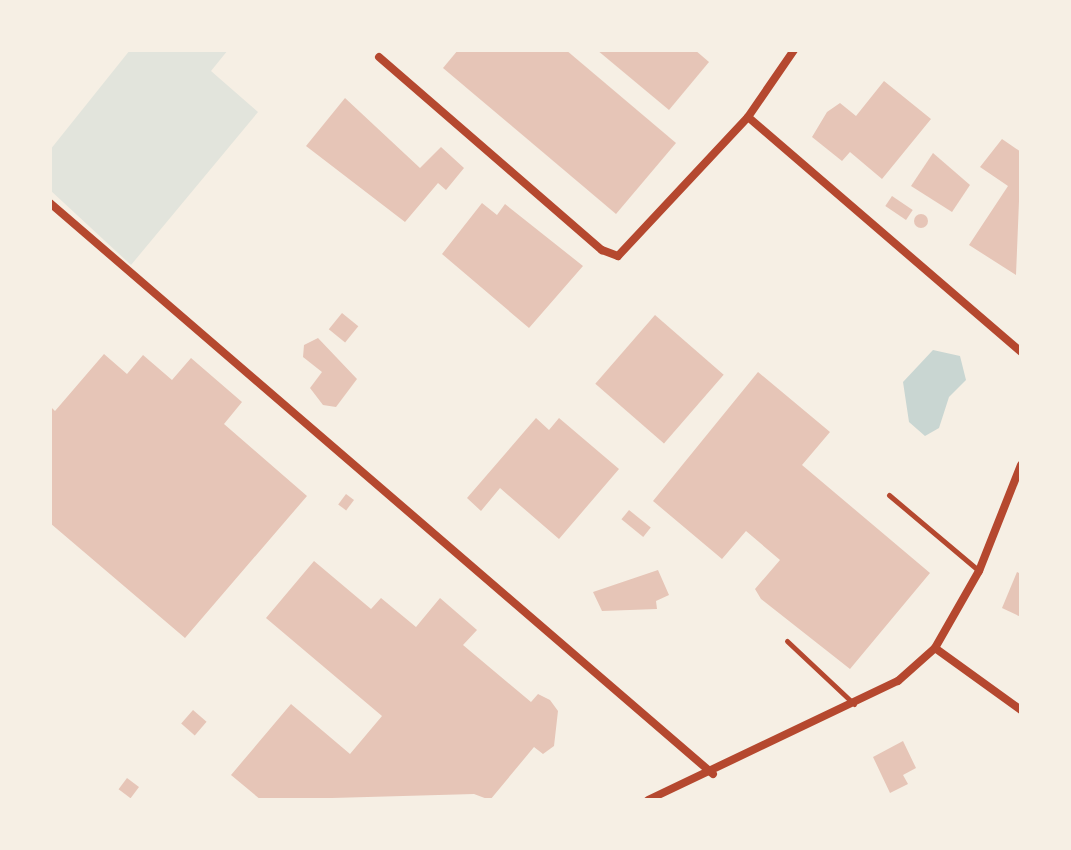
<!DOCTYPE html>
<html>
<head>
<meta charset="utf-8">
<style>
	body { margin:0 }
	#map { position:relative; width:1071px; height:850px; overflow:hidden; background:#f6efe4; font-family:"Source Serif 4",serif }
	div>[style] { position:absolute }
	.green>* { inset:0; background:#e2e4dc }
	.water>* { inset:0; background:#c9d6d2 }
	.building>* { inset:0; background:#e6c5b7; transform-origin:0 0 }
	.round { border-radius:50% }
	.service>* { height:5px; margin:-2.5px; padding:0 2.5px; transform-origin:2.5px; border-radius:2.5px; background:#b5482f }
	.minor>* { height:8px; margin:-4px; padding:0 4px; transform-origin:4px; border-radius:4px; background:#b5482f }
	span { translate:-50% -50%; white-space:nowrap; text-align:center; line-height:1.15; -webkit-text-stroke:8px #f6efe4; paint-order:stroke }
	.frame { position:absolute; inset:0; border:52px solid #f6efe4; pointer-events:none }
</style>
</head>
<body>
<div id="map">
	<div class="green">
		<div style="clip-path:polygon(130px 50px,228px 50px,211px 71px,258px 112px,131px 265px,50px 190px,50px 150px)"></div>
	</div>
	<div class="water">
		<div style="clip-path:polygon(933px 350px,960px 356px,966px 380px,949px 397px,939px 428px,925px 436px,909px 422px,903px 382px)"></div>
	</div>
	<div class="building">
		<div style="clip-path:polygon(458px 50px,566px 50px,676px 143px,616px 214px,443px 68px)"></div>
		<div style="clip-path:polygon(597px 50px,695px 50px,709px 62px,669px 110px)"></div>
		<div style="clip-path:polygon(884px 81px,931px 119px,882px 179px,850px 152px,842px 161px,812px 137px,827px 112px,840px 103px,856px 116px)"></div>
		<div style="clip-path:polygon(345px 98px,420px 168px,441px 147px,464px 168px,446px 190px,438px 183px,405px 222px,306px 146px)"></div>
		<div style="clip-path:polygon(1002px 139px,1021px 152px,1016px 275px,969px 245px,1008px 186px,980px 167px)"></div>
		<div style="clip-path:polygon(933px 153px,970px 185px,952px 212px,911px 186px)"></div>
		<div style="left:892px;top:196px;width:25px;height:12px;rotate:34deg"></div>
		<div style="clip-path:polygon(482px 203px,497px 215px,505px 204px,583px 266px,529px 328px,442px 254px)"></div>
		<div class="round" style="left:914px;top:214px;width:14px;height:14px"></div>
		<div style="left:342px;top:313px;width:21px;height:21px;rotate:39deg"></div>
		<div style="left:655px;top:315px;width:91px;height:91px;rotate:41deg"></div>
		<div style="clip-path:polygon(318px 338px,357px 379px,336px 407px,323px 405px,310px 388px,322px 372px,303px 357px,304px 345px)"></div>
		<div style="clip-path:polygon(104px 354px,127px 374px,143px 355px,172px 380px,191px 358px,242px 402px,224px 424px,307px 496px,185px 638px,50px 523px,50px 406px,55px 411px)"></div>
		<div style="clip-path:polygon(758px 372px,830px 432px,802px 465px,930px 573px,850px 669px,761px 599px,755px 589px,780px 560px,746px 531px,722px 559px,653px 501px)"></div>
		<div style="clip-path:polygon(536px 418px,549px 430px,559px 418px,619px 469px,559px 539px,500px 488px,481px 511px,467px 498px)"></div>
		<div style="left:346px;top:494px;width:10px;height:13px;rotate:37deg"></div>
		<div style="left:629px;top:510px;width:28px;height:12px;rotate:39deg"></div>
		<div style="clip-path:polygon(314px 561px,371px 609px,381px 598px,416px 627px,440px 598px,477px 630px,463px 645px,531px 702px,538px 694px,550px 700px,558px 711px,554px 746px,543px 754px,534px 747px,490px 800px,474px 794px,261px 800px,231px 775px,291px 704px,350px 754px,382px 716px,266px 618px)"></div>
		<div style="clip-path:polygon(658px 570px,669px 595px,656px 601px,657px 609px,602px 611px,593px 592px)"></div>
		<div style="clip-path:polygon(1017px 572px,1021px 574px,1021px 617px,1002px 608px)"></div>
		<div style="left:193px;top:710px;width:18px;height:18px;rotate:41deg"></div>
		<div style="clip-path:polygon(903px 741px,916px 768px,903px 775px,908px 784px,890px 793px,873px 757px)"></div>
		<div style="left:127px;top:778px;width:15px;height:14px;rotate:37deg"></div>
	</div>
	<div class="service">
		<div style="left:889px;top:495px;width:116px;rotate:40.1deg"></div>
		<div style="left:787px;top:641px;width:92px;rotate:43.2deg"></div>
	</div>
	<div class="minor">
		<div style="left:379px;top:57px;width:295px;rotate:40.9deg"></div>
		<div style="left:602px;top:250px;width:17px;rotate:21deg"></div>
		<div style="left:618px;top:256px;width:190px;rotate:-46.9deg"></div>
		<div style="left:748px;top:117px;width:81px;rotate:-55.5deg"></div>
		<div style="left:748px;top:117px;width:360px;rotate:40.7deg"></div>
		<div style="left:50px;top:203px;width:875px;rotate:40.74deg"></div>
		<div style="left:935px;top:648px;width:106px;rotate:35.8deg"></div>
		<div style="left:648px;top:800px;width:277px;rotate:-25.5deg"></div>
		<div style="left:898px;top:681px;width:50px;rotate:-41.7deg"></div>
		<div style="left:935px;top:648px;width:89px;rotate:-60.3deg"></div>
		<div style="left:979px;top:571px;width:114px;rotate:-68.4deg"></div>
	</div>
	<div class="frame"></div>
</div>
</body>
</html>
